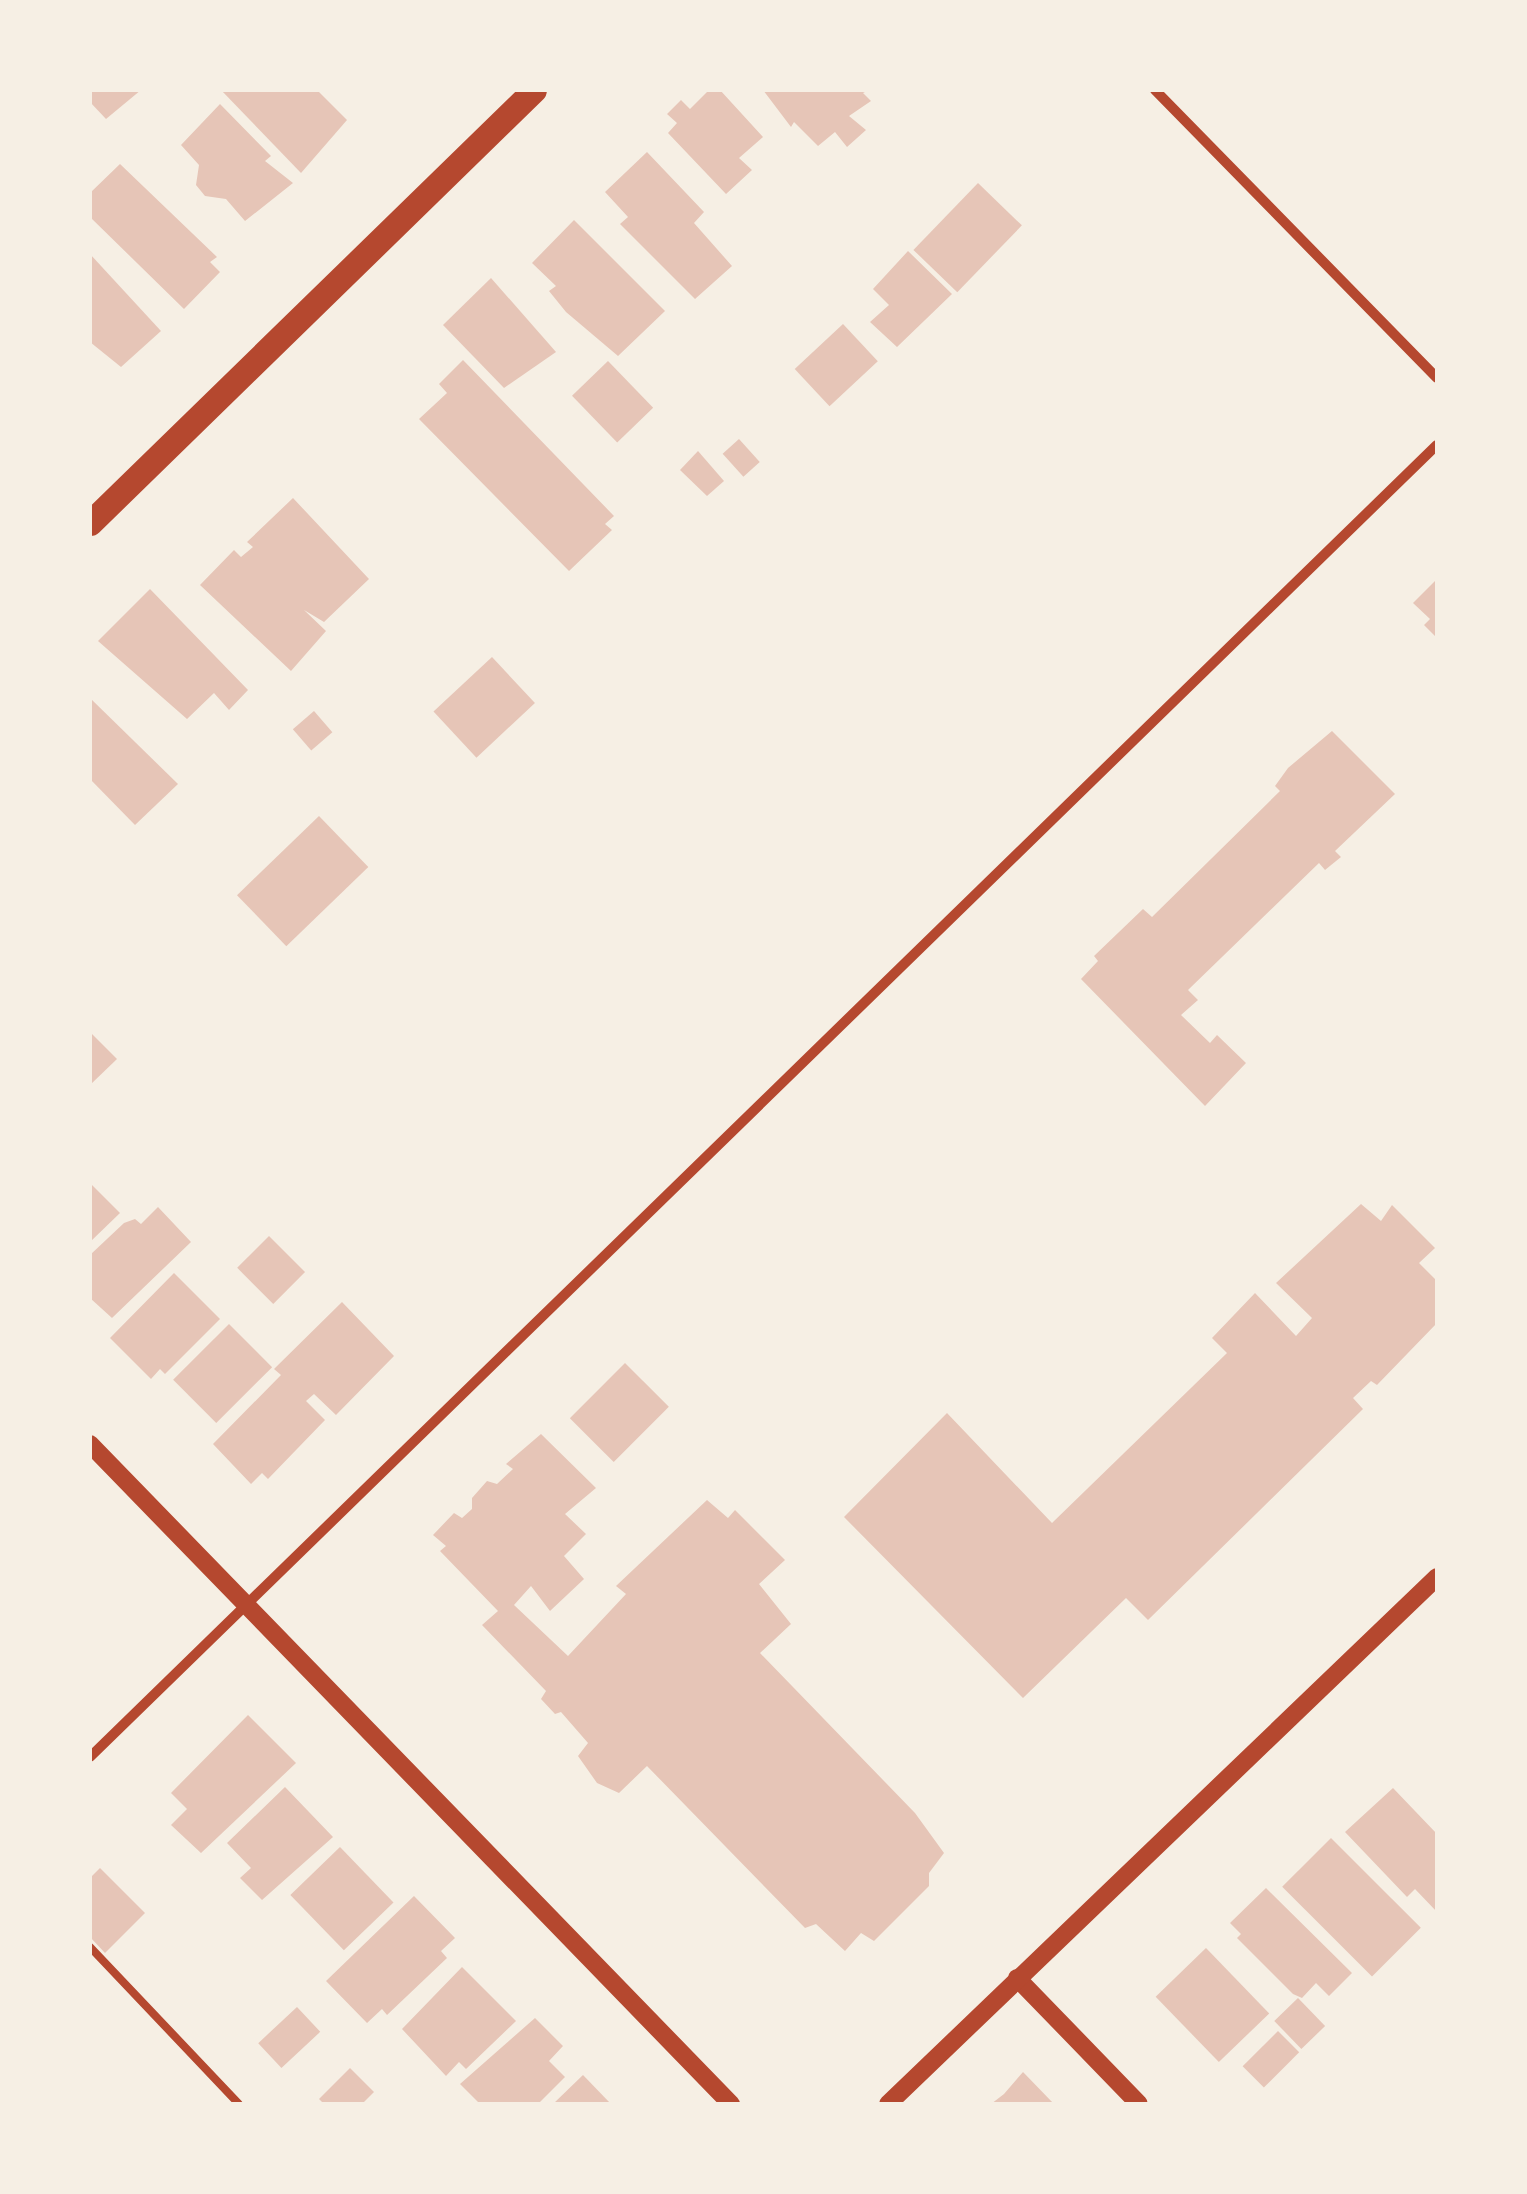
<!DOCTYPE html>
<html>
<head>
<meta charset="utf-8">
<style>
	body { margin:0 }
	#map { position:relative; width:1527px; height:2194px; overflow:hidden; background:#f6efe4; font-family:Helvetica,sans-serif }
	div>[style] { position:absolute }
	.building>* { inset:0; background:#e6c5b7; transform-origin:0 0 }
	.service>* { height:8px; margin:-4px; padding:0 4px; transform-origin:4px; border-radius:4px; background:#b5482f }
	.minor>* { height:10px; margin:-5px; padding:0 5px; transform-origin:5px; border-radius:5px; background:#b5482f }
	.tertiary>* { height:18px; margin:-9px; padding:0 9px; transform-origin:9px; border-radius:9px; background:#b5482f }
	.primary>* { height:25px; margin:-12.5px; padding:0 12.5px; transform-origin:12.5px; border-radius:12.5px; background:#b5482f }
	span { translate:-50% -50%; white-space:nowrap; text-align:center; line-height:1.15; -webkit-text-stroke:10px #f6efe4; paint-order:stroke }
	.frame { position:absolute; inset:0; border:92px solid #f6efe4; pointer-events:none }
</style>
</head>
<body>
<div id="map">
	<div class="building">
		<div style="clip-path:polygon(90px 90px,141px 90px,106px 119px,90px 102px)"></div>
		<div style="clip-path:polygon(221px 90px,317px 90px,347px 120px,301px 173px)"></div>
		<div style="clip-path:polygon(709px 90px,720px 90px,763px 137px,739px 158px,752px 170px,726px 194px,668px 133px,677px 123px,667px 114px,681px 100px,690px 109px)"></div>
		<div style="clip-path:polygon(763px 90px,869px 90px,863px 93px,871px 101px,849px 116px,866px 130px,847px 147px,835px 132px,818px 146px,794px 122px,791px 127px)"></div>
		<div style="clip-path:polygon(220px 104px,271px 156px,265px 161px,293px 183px,245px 221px,226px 199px,205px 196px,196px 185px,199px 165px,181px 145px)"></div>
		<div style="clip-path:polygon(647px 152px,704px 212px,694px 223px,732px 266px,695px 299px,620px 224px,628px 217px,605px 192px)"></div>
		<div style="clip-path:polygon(120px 164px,217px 257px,210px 262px,220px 272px,184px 309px,90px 217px,90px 193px)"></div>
		<div style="left:978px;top:183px;width:61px;height:93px;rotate:44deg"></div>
		<div style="clip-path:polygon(574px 220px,665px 311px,618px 356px,566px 312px,549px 291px,556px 286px,532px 263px)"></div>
		<div style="clip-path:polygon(908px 251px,952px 294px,897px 347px,870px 322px,889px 305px,873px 289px)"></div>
		<div style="clip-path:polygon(90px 254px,161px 331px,121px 367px,90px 342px)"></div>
		<div style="clip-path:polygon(491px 278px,556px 352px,504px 388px,443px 325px)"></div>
		<div style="left:843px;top:324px;width:51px;height:66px;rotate:47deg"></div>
		<div style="clip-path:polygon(463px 360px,614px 516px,605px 524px,612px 530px,569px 571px,419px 419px,447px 393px,439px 384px)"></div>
		<div style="left:608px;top:361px;width:65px;height:50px;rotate:46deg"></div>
		<div style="left:739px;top:439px;width:31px;height:22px;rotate:48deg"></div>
		<div style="clip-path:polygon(698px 451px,724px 481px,707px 496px,680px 470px)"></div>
		<div style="clip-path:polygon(293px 498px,369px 579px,324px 622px,304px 610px,326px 631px,291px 671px,200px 585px,234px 550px,241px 557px,253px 547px,247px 542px)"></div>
		<div style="clip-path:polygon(1437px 579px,1437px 638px,1424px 625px,1430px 619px,1413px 603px)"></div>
		<div style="clip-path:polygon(150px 589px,248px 690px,229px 710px,214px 693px,187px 719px,98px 641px)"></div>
		<div style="left:492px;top:657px;width:63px;height:80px;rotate:47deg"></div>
		<div style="clip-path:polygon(90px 698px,178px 784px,135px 825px,90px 779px)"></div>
		<div style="left:314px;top:711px;width:28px;height:28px;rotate:49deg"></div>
		<div style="clip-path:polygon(1332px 731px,1395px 794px,1335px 851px,1341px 857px,1325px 870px,1319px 863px,1188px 990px,1198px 1000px,1181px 1015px,1210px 1043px,1217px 1035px,1246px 1063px,1205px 1106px,1081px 979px,1098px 961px,1094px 956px,1143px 909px,1152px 917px,1280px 791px,1275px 786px,1288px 768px)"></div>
		<div style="left:319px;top:816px;width:71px;height:114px;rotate:46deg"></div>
		<div style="clip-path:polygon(92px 1034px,117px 1059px,90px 1085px,90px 1036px)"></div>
		<div style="clip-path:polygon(90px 1183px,120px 1213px,90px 1242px)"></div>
		<div style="clip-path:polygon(1361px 1204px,1381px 1221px,1392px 1205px,1435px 1248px,1419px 1263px,1437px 1281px,1437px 1323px,1377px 1385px,1371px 1381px,1353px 1398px,1363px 1409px,1148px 1620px,1126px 1598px,1023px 1698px,844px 1517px,947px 1413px,1052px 1523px,1227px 1353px,1212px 1338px,1255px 1293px,1296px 1336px,1312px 1318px,1276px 1283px)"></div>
		<div style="clip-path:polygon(158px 1207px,191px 1242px,112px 1318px,90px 1298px,90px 1255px,124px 1223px,135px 1219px,141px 1224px)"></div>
		<div style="left:269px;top:1236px;width:51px;height:45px;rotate:45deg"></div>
		<div style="clip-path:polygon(174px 1273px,220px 1319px,165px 1374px,160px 1369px,151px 1379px,110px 1338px)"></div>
		<div style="clip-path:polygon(342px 1302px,394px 1356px,336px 1415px,314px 1394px,306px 1401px,325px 1420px,268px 1479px,262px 1473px,251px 1484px,213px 1444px,281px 1375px,274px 1369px)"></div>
		<div style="left:229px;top:1324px;width:61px;height:79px;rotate:45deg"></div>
		<div style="left:625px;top:1363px;width:62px;height:78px;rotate:45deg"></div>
		<div style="clip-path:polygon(541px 1434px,596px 1488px,565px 1514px,586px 1534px,564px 1556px,584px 1579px,550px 1611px,531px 1586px,514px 1605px,568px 1656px,626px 1594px,616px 1586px,707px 1500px,728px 1518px,735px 1510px,785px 1560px,759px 1584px,791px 1624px,760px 1653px,915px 1813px,944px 1853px,929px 1873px,929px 1886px,874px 1941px,861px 1933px,845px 1951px,816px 1924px,805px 1928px,647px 1766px,619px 1793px,597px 1783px,578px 1756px,588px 1743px,561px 1712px,555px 1714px,541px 1699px,546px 1691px,482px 1625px,498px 1611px,440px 1551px,446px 1546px,433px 1535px,454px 1513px,462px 1518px,472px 1509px,472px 1498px,487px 1481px,497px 1484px,513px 1469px,506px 1464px)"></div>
		<div style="clip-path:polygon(248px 1715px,296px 1763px,201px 1853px,171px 1825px,187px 1809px,171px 1793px)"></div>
		<div style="clip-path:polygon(285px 1787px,333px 1837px,262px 1900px,240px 1878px,251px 1868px,227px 1843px)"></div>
		<div style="clip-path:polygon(1393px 1788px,1437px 1834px,1437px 1912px,1415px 1889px,1407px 1897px,1345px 1832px)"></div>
		<div style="left:1331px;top:1838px;width:127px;height:69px;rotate:45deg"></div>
		<div style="left:340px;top:1847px;width:77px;height:69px;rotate:46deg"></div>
		<div style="clip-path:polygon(100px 1868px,145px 1913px,105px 1953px,90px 1937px,90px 1878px)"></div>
		<div style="clip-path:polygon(1266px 1888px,1352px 1973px,1329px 1996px,1316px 1983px,1302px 1998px,1293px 1994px,1237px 1938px,1241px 1934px,1230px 1923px)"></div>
		<div style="clip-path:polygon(414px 1896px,455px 1938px,441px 1951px,447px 1958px,387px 2015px,382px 2009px,367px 2023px,326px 1981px)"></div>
		<div style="left:1206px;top:1948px;width:91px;height:70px;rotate:46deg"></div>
		<div style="clip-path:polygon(462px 1967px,516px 2021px,466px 2069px,459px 2062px,446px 2076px,402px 2029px)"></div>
		<div style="left:1298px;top:1998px;width:39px;height:33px;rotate:46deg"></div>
		<div style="left:297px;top:2007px;width:34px;height:53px;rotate:47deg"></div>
		<div style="clip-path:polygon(535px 2018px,563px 2046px,549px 2061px,565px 2077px,538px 2104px,480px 2104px,460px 2084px)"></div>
		<div style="left:1278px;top:2031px;width:30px;height:50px;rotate:45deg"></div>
		<div style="clip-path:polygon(350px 2068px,374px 2092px,362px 2104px,324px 2104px,319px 2099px)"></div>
		<div style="clip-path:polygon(1023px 2072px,1054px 2104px,991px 2104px,1004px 2094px)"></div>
		<div style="clip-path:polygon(583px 2075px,611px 2104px,553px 2104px)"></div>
	</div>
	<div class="service">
		<div style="left:90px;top:1947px;width:216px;rotate:46.5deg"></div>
	</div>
	<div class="minor">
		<div style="left:1155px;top:90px;width:403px;rotate:45.6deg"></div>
		<div style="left:90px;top:1757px;width:1880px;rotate:-44.25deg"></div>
	</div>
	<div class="tertiary">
		<div style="left:90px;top:1444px;width:920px;rotate:45.84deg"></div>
		<div style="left:1017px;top:1978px;width:175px;rotate:45.9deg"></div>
		<div style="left:888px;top:2104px;width:761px;rotate:-43.83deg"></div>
	</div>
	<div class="primary">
		<div style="left:90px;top:523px;width:620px;rotate:-44.28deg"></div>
	</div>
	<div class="frame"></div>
</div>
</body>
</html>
